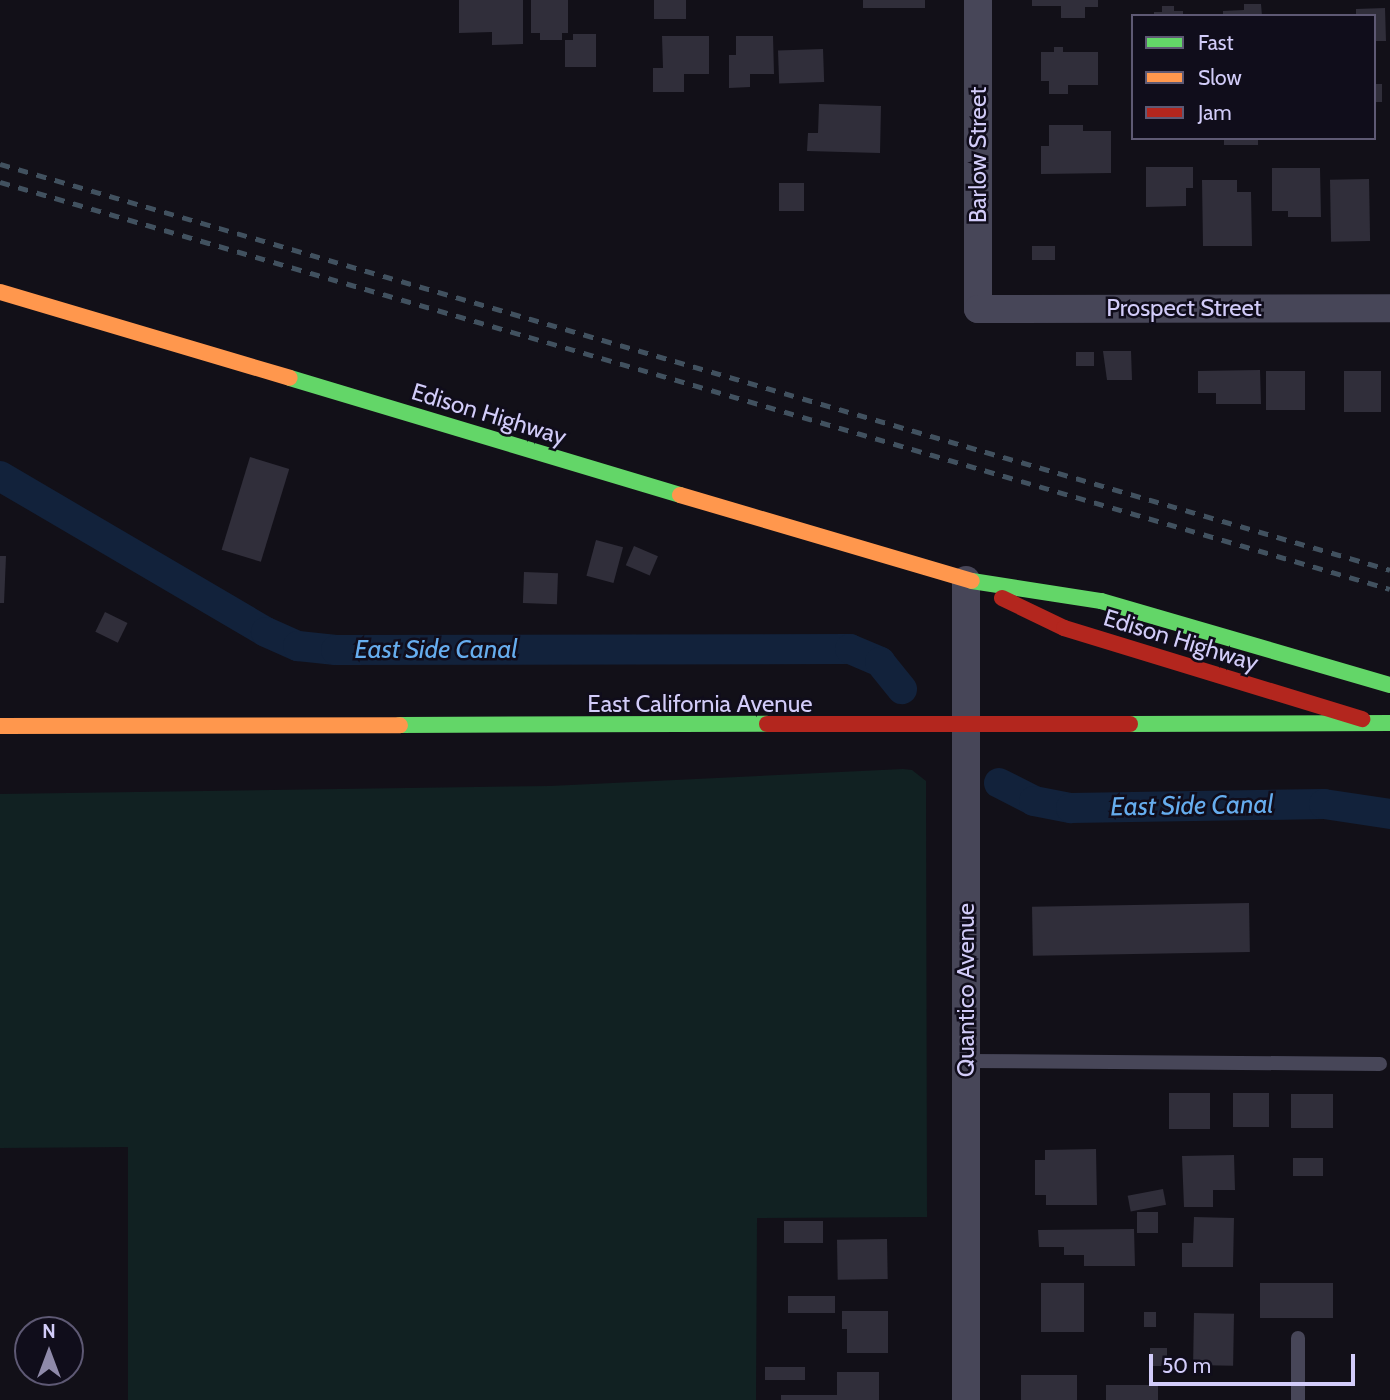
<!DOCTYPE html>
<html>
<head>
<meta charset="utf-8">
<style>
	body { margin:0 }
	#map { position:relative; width:1390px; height:1400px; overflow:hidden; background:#121018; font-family:Cabin,sans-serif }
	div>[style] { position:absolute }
	.green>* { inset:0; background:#112122 }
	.canal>* { height:30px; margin:-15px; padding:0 15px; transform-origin:15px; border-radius:15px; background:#12223b }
	.building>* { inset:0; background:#302e3a; transform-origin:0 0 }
	.lane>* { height:14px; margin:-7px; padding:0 7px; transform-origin:7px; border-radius:7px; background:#474658 }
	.street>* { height:28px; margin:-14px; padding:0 14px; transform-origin:14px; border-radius:14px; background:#474658 }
	.fast>* { height:16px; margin:-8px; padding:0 8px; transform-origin:8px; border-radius:8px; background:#63d668 }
	.slow>* { height:16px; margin:-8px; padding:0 8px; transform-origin:8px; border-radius:8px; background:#ff974d }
	.jam>* { height:16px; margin:-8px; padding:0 8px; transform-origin:8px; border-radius:8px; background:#b3261e }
	.rail>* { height:5px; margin-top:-2.5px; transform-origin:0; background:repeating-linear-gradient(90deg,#41515f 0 10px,transparent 0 19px) }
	span { translate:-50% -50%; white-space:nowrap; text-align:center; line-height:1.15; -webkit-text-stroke:5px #100d1b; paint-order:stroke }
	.street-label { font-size:24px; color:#d2ccf9 }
	.water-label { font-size:26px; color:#66adee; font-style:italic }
	.legend { position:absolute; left:1131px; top:14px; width:245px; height:126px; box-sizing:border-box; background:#100d1b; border:2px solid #5e5974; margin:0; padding:9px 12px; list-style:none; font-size:21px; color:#d2ccf9 }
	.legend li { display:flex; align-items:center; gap:14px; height:35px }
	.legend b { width:35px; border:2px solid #5e5974 }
	.north { position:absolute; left:14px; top:1316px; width:70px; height:70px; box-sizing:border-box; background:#100d1b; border:2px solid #5e5974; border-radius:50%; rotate:0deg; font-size:19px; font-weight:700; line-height:28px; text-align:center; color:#d2ccf9 }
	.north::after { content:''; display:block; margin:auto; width:24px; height:32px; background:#8f8aaa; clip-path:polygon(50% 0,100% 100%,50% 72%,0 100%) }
	.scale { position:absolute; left:1149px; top:1354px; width:206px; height:32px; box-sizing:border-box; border:4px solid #d2ccf9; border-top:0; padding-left:9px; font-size:21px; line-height:24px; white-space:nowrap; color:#d2ccf9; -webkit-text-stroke:5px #100d1b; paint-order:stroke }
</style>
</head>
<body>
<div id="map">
	<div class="green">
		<div style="clip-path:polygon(903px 769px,912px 770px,926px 781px,927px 1217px,757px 1218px,756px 1400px,128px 1400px,128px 1147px,0 1148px,0 794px,550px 786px)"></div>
	</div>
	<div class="canal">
		<div style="left:0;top:476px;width:308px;rotate:30.4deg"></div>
		<div style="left:266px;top:632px;width:35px;rotate:24deg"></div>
		<div style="left:298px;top:646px;width:38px;rotate:6deg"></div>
		<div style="left:336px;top:650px;width:514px;rotate:-0.11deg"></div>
		<div style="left:850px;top:649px;width:33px;rotate:23deg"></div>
		<div style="left:880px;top:662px;width:35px;rotate:51deg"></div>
		<div style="left:999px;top:783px;width:39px;rotate:27deg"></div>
		<div style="left:1034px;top:801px;width:38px;rotate:11deg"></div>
		<div style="left:1071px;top:808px;width:253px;rotate:-0.9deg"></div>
		<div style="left:1324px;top:804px;width:67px;rotate:8.6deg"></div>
	</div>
	<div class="building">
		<div style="clip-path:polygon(459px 0,523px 0,523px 44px,492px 45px,492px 32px,459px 33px)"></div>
		<div style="clip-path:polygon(531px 0,568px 0,568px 33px,562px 33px,562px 40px,540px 40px,540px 33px,531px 33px)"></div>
		<div style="left:654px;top:0;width:32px;height:19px"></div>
		<div style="left:863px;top:0;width:62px;height:8px"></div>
		<div style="clip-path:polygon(1032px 0,1098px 0,1098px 7px,1085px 7px,1085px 18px,1061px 18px,1061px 6px,1032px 6px)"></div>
		<div style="clip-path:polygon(1244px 4px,1261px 4px,1262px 16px,1223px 16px,1223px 11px,1244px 10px)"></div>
		<div style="clip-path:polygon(1162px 6px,1174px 6px,1174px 11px,1183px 11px,1183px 16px,1154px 16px,1154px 12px,1162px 12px)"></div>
		<div style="clip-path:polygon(1385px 8px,1386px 41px,1374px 41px,1374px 16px,1356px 16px,1356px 9px)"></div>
		<div style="clip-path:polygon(573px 34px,596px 34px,596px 67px,565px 67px,565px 40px,573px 40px)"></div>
		<div style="clip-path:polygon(662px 36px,709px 36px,709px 74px,684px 74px,684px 92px,653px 92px,653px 68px,663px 68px)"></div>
		<div style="clip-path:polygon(736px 36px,773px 36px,774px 74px,750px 74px,750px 87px,729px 88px,729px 55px,736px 55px)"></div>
		<div style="clip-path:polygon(1054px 47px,1063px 47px,1063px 52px,1098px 52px,1098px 85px,1068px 85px,1068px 94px,1049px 94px,1049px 81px,1041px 81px,1041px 52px,1054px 52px)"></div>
		<div style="left:823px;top:49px;width:33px;height:45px;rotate:88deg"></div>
		<div style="left:1374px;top:84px;width:8px;height:18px"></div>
		<div style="clip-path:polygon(819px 104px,881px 106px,880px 153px,807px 151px,808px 133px,818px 133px)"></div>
		<div style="clip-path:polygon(1049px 125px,1083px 125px,1083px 131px,1111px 131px,1111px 173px,1041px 174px,1041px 146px,1049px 146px)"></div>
		<div style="left:1224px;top:138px;width:34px;height:7px"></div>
		<div style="clip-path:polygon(1146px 167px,1193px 167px,1193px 188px,1186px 188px,1186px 206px,1146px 207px)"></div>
		<div style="clip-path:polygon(1272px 168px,1320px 168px,1321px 217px,1288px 217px,1288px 211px,1272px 211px)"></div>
		<div style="left:1369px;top:179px;width:62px;height:39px;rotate:89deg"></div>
		<div style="clip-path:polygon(1202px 180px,1237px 180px,1237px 192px,1251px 192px,1252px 246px,1203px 246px)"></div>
		<div style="left:804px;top:183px;width:28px;height:25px;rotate:90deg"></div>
		<div style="left:1032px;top:246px;width:23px;height:14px"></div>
		<div style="clip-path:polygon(1103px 351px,1131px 351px,1132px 380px,1107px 380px)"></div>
		<div style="left:1076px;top:352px;width:18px;height:14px"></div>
		<div style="clip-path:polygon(1260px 370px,1261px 404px,1216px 404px,1216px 393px,1198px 393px,1198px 371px)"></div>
		<div style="left:1266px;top:371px;width:39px;height:39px"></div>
		<div style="left:1344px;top:371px;width:37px;height:41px"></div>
		<div style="left:250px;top:457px;width:41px;height:97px;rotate:17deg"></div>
		<div style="left:596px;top:540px;width:28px;height:37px;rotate:15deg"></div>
		<div style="left:634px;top:546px;width:26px;height:21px;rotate:23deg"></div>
		<div style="clip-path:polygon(0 556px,6px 556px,4px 603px,0 603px)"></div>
		<div style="left:524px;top:572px;width:34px;height:31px;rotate:2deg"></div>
		<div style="left:105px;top:612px;width:25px;height:22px;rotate:26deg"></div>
		<div style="left:1249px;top:903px;width:49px;height:217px;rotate:89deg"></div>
		<div style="left:1169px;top:1093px;width:41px;height:36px"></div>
		<div style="left:1233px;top:1093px;width:36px;height:34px"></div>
		<div style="left:1291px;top:1094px;width:42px;height:34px"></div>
		<div style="clip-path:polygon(1096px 1149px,1097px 1205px,1046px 1205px,1046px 1195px,1035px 1195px,1035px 1160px,1045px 1160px,1045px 1150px)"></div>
		<div style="clip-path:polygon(1234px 1155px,1235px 1190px,1213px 1190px,1213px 1207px,1184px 1207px,1182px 1156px)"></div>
		<div style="left:1323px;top:1158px;width:18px;height:30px;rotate:90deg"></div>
		<div style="left:1163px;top:1189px;width:16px;height:36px;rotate:79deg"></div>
		<div style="left:1137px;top:1212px;width:21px;height:21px"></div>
		<div style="clip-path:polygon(1194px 1217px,1234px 1218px,1233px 1267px,1182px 1267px,1182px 1243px,1193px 1243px)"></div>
		<div style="left:784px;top:1221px;width:39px;height:22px"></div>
		<div style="clip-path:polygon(1134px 1229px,1135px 1266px,1084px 1266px,1084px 1255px,1064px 1255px,1064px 1247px,1039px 1247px,1038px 1230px)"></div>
		<div style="left:887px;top:1239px;width:40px;height:50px;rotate:89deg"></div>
		<div style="left:1084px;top:1283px;width:49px;height:43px;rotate:90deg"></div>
		<div style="left:1333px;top:1283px;width:35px;height:73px;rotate:90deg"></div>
		<div style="left:835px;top:1296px;width:17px;height:47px;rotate:90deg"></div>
		<div style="clip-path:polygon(842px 1311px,888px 1311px,888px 1353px,847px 1353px,847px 1329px,842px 1329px)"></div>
		<div style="left:1144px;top:1312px;width:12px;height:15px"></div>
		<div style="left:1194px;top:1313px;width:40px;height:52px;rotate:1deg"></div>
		<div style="left:1150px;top:1348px;width:17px;height:18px"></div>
		<div style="left:765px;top:1367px;width:40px;height:13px"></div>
		<div style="clip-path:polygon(837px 1372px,879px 1372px,879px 1400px,781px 1400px,781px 1395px,837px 1395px)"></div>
		<div style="left:1021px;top:1375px;width:56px;height:25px"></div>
		<div style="left:1106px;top:1385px;width:52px;height:15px"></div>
	</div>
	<div class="lane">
		<div style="left:966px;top:1061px;width:414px;rotate:0.4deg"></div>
		<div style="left:1298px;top:1338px;width:62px;rotate:90deg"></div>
	</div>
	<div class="street">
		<div style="left:978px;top:0;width:309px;rotate:90deg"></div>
		<div style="left:978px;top:309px;width:412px;rotate:-0.1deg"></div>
		<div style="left:966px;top:580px;width:820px;rotate:90deg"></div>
	</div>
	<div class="fast">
		<div style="left:290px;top:378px;width:407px;rotate:16.7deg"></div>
		<div style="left:972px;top:581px;width:131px;rotate:8.8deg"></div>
		<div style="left:1101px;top:601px;width:301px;rotate:16.2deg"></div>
		<div style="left:1130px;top:724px;width:260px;rotate:-0.2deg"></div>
		<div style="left:400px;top:725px;width:367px;rotate:-0.2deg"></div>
	</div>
	<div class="slow">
		<div style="left:0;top:292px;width:302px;rotate:16.5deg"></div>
		<div style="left:680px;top:495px;width:304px;rotate:16.4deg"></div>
		<div style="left:0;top:726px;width:400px;rotate:-0.1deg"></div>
	</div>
	<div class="jam">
		<div style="left:1002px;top:598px;width:69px;rotate:25.8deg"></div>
		<div style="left:1064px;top:628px;width:312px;rotate:17deg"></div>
		<div style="left:767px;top:724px;width:363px"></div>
	</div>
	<div class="rail">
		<div style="left:0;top:164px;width:1448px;rotate:16.28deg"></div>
		<div style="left:0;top:182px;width:1448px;rotate:16.32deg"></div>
	</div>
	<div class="street-label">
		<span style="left:978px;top:155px;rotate:-90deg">Barlow Street</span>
		<span style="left:1184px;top:308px">Prospect Street</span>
		<span style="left:489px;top:414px;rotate:17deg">Edison Highway</span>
		<span style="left:1181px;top:640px;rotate:17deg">Edison Highway</span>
		<span style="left:700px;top:704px">East California Avenue</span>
		<span style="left:966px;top:990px;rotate:-90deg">Quantico Avenue</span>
	</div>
	<div class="water-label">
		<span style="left:436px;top:650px">East Side Canal</span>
		<span style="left:1192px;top:806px;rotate:-1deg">East Side Canal</span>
	</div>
	<ul class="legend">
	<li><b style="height:9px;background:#63d668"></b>Fast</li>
	<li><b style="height:9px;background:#ff974d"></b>Slow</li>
	<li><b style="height:9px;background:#b3261e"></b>Jam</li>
	</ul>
	<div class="north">N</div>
	<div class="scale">50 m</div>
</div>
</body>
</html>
